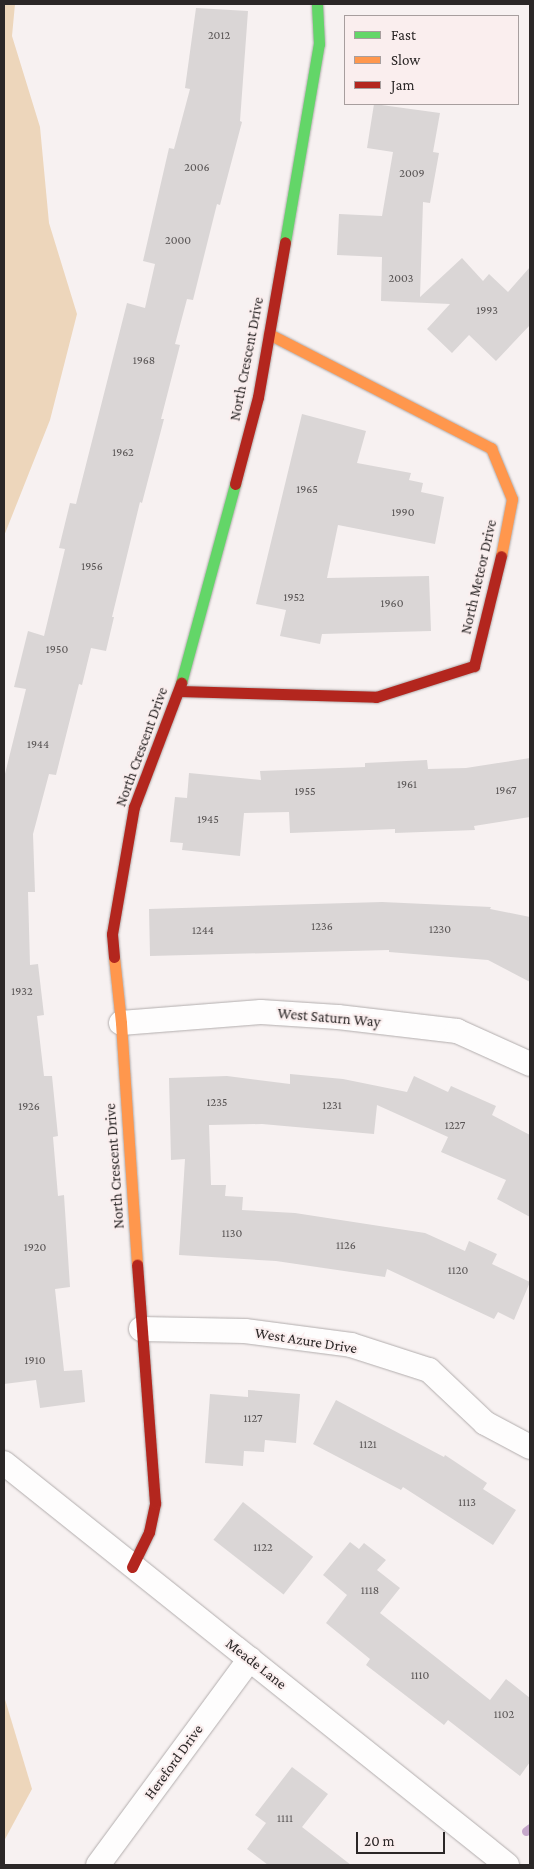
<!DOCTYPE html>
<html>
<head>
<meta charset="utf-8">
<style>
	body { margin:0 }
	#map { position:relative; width:534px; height:1869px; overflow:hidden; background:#f7f1f1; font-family:"Crimson Pro",serif }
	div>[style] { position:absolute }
	.green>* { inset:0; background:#edd6bb }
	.stream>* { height:9px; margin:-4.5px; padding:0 4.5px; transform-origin:4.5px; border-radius:4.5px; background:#c5a7ca }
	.building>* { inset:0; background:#dad6d6; transform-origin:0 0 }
	.roads { filter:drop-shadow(0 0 1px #b2adad) drop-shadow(0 0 1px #b2adad) }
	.street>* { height:24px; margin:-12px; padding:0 12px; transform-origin:12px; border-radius:12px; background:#fefdfd }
	.fast>* { height:11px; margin:-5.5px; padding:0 5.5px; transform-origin:5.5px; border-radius:5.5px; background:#63d668 }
	.slow>* { height:11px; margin:-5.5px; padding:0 5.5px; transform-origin:5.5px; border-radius:5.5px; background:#ff974d }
	.jam>* { height:11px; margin:-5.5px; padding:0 5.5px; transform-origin:5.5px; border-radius:5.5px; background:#b3261e }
	span { translate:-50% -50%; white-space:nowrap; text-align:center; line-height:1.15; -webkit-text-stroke:4px #faeeee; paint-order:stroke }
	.number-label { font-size:12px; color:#575353 }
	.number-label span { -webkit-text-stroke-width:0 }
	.street-label { font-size:15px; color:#2b2727 }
	.frame { position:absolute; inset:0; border:5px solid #2b2727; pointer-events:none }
	.legend { position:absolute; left:344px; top:15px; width:175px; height:90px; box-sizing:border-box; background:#faeeee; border:1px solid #a79e9e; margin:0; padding:6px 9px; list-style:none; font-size:15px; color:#2b2727 }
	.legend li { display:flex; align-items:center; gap:10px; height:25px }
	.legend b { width:25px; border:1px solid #a79e9e }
	.scale { position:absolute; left:356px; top:1832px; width:89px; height:22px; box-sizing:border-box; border:2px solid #2b2727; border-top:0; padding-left:6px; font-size:15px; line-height:18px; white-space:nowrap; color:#2b2727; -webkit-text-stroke:4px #faeeee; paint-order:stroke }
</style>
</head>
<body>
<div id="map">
	<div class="green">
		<div style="clip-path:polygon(4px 4px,15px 4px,12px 36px,40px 127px,49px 223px,77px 314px,50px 420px,4px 536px)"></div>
		<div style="clip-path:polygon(4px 1696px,32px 1789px,4px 1841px)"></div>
	</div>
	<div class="stream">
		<div style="left:526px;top:1831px;width:5px;rotate:-37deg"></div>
	</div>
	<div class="building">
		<div style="clip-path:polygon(196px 8px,248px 11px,240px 121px,242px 122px,220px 205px,217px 204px,193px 300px,187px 299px,175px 344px,180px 345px,161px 419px,164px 419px,142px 503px,140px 502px,112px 617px,114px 617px,106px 651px,91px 648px,82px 685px,79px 684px,56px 775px,49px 774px,33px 834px,35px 892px,28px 892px,30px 965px,38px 964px,44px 1015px,37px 1016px,44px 1076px,52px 1076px,58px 1136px,53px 1137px,58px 1196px,64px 1195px,70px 1287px,55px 1289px,64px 1371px,82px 1370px,85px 1402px,40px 1408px,36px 1380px,4px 1384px,4px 778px,26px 689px,14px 687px,28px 631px,44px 636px,65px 549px,59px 548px,70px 503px,76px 504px,127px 303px,145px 308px,155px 264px,143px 261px,169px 148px,174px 149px,190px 89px,185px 88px)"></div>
		<div style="clip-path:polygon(374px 104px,440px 113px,433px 152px,439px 153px,430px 203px,423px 202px,420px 297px,462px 258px,483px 281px,489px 274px,508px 292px,530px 267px,530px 325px,496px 361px,469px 335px,452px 353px,427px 329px,450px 304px,381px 301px,382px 257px,337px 255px,339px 214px,382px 216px,393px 152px,367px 148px)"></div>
		<div style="clip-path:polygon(302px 414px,366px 431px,357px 463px,411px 473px,409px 480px,423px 483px,421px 492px,444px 497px,435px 544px,338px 525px,327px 578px,429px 576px,431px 631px,322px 634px,320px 644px,280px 636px,286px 610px,256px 604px)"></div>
		<div style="clip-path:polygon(530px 758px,530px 817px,474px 826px,475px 830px,395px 833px,395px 829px,290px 833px,289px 812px,244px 813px,240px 856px,182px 850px,183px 843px,170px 842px,175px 797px,187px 798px,189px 773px,261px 780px,260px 771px,365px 767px,365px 763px,427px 760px,428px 769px,466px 768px)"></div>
		<div style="clip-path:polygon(382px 902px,491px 907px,490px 909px,530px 917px,530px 982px,488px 960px,389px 952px,389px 950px,150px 956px,149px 909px)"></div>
		<div style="clip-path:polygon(290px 1074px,343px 1079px,407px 1092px,414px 1076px,448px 1092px,451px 1086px,496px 1106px,492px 1115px,530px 1135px,530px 1217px,497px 1199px,506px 1180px,441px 1152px,448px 1137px,377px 1105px,374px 1134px,262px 1124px,209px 1125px,211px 1185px,226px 1185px,225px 1196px,243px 1197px,242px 1210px,295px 1213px,425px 1233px,465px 1251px,469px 1241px,497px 1254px,492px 1264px,530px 1282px,514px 1320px,498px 1312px,494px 1319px,387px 1269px,385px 1277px,276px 1261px,179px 1255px,185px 1159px,171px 1160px,169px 1078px,227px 1076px,290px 1084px)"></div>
		<div style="clip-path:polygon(248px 1390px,300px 1394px,296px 1443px,265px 1440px,264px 1452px,244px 1451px,243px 1466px,205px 1463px,210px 1394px,248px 1397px)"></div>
		<div style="clip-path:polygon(336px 1400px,444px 1457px,445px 1455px,487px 1483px,483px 1489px,516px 1510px,493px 1545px,403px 1487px,401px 1490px,313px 1444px)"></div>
		<div style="left:243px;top:1502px;width:89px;height:48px;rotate:38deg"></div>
		<div style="clip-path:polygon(350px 1542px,359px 1549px,364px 1543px,386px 1560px,377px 1570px,400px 1588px,380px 1613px,490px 1700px,506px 1679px,530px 1698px,530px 1762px,520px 1776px,448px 1720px,444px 1725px,366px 1665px,370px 1659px,326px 1623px,347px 1595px,323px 1575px)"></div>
		<div style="clip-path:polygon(292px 1767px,328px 1794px,302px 1827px,351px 1865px,268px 1865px,247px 1849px,266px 1823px,255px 1815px)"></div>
	</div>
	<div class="roads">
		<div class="street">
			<div style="left:121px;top:1023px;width:140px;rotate:-4.5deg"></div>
			<div style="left:261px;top:1012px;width:77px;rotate:3.7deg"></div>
			<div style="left:338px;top:1017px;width:120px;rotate:6.7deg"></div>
			<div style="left:457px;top:1031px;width:80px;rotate:24.3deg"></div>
			<div style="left:141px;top:1329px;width:104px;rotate:1.1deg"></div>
			<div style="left:245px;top:1331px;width:107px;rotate:7.5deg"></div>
			<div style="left:351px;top:1345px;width:82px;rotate:17.8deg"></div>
			<div style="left:429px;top:1370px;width:77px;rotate:43.4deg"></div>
			<div style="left:485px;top:1423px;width:51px;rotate:28.1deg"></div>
			<div style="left:4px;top:1463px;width:644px;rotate:38.63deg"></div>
			<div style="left:98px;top:1865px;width:256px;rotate:-53.6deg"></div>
		</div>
		<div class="fast">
			<div style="left:285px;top:242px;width:201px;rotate:-80.3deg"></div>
			<div style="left:319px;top:44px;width:40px;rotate:-92.9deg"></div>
			<div style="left:181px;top:683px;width:206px;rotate:-74.8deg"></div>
		</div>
		<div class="slow">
			<div style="left:269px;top:334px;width:250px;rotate:27.2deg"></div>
			<div style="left:491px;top:448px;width:55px;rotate:67.6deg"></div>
			<div style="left:512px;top:499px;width:58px;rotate:100.9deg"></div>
			<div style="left:114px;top:957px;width:66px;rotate:83.9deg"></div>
			<div style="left:121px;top:1023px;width:243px;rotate:86.2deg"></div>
		</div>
		<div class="jam">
			<div style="left:235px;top:484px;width:90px;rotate:-75.2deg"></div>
			<div style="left:258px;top:397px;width:157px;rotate:-80.1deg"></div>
			<div style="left:179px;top:691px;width:197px;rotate:1.7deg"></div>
			<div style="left:376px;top:697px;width:103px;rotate:-17.6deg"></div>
			<div style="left:474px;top:666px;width:113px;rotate:-76.2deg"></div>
			<div style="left:114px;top:957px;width:23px;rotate:-95deg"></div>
			<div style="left:112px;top:934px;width:129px;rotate:-80.2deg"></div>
			<div style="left:134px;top:807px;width:133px;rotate:-69.2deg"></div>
			<div style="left:132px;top:1567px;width:39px;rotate:-64deg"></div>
			<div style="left:149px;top:1532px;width:30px;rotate:-78deg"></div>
			<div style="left:155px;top:1503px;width:239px;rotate:-94.3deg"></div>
		</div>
	</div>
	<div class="number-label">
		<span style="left:219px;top:36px">2012</span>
		<span style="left:197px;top:168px">2006</span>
		<span style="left:412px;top:174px">2009</span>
		<span style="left:178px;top:241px">2000</span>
		<span style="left:401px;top:279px">2003</span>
		<span style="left:487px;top:311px">1993</span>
		<span style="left:144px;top:361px">1968</span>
		<span style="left:123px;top:453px">1962</span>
		<span style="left:307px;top:490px">1965</span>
		<span style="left:403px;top:513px">1990</span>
		<span style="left:92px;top:567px">1956</span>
		<span style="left:294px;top:598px">1952</span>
		<span style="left:392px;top:604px">1960</span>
		<span style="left:57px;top:650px">1950</span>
		<span style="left:38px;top:745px">1944</span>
		<span style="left:407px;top:785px">1961</span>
		<span style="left:506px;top:791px">1967</span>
		<span style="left:305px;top:792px">1955</span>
		<span style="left:208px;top:820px">1945</span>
		<span style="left:322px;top:927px">1236</span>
		<span style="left:440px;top:930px">1230</span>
		<span style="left:203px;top:931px">1244</span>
		<span style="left:22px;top:992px">1932</span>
		<span style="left:217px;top:1103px">1235</span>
		<span style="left:332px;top:1106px">1231</span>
		<span style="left:29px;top:1107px">1926</span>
		<span style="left:455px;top:1126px">1227</span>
		<span style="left:232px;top:1234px">1130</span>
		<span style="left:346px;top:1246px">1126</span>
		<span style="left:35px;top:1248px">1920</span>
		<span style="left:458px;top:1271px">1120</span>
		<span style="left:35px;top:1361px">1910</span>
		<span style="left:253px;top:1419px">1127</span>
		<span style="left:368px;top:1445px">1121</span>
		<span style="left:467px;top:1503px">1113</span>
		<span style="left:263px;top:1548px">1122</span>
		<span style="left:370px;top:1591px">1118</span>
		<span style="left:420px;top:1676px">1110</span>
		<span style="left:504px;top:1715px">1102</span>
		<span style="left:285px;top:1819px">1111</span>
	</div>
	<div class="street-label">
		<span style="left:247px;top:359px;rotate:-79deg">North Crescent Drive</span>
		<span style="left:479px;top:577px;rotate:-77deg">North Meteor Drive</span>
		<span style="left:142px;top:747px;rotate:-70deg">North Crescent Drive</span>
		<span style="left:329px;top:1018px;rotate:5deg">West Saturn Way</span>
		<span style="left:115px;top:1166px;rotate:-94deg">North Crescent Drive</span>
		<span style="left:306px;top:1341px;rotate:9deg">West Azure Drive</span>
		<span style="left:256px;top:1664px;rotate:38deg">Meade Lane</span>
		<span style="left:174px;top:1762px;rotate:-54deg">Hereford Drive</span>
	</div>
	<div class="frame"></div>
	<ul class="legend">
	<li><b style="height:6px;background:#63d668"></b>Fast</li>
	<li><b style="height:6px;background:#ff974d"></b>Slow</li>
	<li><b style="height:6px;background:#b3261e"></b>Jam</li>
	</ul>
	<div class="scale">20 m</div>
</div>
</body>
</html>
